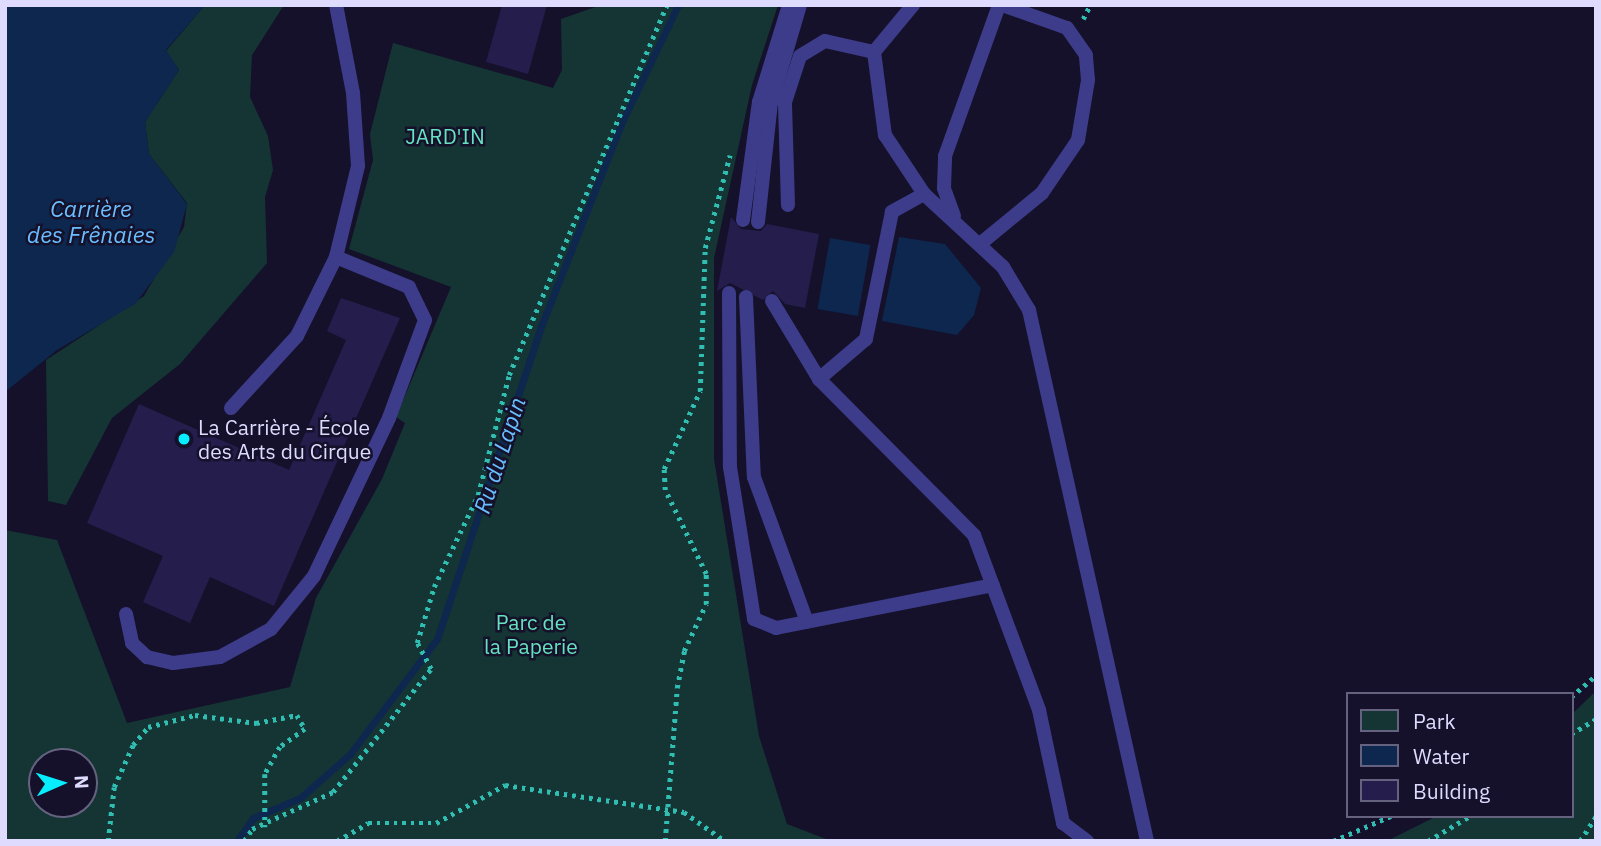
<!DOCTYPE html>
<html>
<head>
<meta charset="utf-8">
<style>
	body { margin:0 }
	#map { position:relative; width:1601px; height:846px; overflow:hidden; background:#15112b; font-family:"IBM Plex Sans",sans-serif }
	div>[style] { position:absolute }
	.green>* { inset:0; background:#143533 }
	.water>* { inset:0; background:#0d274f; transform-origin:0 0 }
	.stream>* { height:7px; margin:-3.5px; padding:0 3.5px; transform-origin:3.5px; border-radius:3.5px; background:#0d274f }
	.building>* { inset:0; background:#251d4c }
	.path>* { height:4.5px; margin-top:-2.25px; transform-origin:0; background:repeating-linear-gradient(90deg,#30beb2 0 3.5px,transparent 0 8.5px) }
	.service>* { height:14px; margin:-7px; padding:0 7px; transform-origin:7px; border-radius:7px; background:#3d3c8a }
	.dots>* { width:19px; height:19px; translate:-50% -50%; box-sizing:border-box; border:4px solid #15112b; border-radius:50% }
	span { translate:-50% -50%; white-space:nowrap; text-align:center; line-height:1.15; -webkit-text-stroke:5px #15112b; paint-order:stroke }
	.park-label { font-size:21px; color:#65e2bf }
	.poi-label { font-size:21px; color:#dedbff }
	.left { translate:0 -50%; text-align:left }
	.water-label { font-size:23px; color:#69beff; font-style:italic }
	.frame { position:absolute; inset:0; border:7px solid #dedbff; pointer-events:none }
	.legend { position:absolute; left:1346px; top:692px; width:228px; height:126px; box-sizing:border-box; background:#15112b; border:2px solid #656280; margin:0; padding:9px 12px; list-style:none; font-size:21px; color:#dedbff }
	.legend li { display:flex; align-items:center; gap:14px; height:35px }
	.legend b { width:35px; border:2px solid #656280 }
	.north { position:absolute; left:28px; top:748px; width:70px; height:70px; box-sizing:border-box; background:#15112b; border:2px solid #656280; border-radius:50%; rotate:87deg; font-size:19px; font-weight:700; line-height:28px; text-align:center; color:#dedbff }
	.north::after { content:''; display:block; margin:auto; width:24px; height:32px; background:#07edff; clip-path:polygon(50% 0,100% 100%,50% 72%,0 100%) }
</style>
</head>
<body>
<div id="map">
	<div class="green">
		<div style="clip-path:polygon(205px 5px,284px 5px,252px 55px,250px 97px,268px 136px,273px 170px,265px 197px,267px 263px,180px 364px,112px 418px,66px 505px,48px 501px,46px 360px,144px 296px,184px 227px,187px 203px,149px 154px,145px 122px,179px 70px,166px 51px)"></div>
		<div style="clip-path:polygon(evenodd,601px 5px,778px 5px,752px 85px,714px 258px,714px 459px,759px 736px,787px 824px,831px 841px,5px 841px,5px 530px,57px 540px,127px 723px,290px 687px,316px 598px,382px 479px,405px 423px,396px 417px,451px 287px,349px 249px,373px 160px,370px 134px,393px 43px,553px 88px,562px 70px,561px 19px,601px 5px,42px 762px,84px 762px,84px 804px,42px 804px,42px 762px)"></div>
		<div style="clip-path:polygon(1596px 691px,1596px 841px,1387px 841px,1437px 816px,1571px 816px,1571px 715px)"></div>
	</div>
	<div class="water">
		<div style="clip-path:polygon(5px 5px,205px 5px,166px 50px,179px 70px,145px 122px,149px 154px,187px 204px,174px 252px,135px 304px,57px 350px,5px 392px)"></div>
		<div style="clip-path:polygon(899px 237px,945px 244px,981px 288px,974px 315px,957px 335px,882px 321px)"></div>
		<div style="left:830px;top:238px;width:41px;height:72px;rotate:10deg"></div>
	</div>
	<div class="stream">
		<div style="left:237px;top:841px;width:28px;rotate:-55deg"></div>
		<div style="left:253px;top:818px;width:51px;rotate:-23.1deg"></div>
		<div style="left:300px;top:798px;width:67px;rotate:-41.3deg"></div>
		<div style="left:350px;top:754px;width:144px;rotate:-52.9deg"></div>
		<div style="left:437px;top:639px;width:332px;rotate:-71.6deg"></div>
		<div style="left:542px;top:324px;width:217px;rotate:-68.4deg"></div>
		<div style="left:622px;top:122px;width:130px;rotate:-64.4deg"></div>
	</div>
	<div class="building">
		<div style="clip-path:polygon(502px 5px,547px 5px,528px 74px,486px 62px)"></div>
		<div style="clip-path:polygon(731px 217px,741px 229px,761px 231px,767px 224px,819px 234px,805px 308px,785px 304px,773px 291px,763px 300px,730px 283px,717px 291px)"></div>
		<div style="clip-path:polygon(341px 298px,400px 318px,274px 606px,210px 577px,190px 623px,143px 602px,163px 556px,87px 523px,139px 404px,289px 470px,346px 340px,327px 331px)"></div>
	</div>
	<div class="path">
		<div style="left:1083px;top:19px;width:16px;rotate:-63deg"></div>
		<div style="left:1571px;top:697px;width:33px;rotate:-41deg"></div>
		<div style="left:1571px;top:734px;width:29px;rotate:-31deg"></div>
		<div style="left:108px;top:841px;width:54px;rotate:-83.7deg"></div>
		<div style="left:114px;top:787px;width:46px;rotate:-65.7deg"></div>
		<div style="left:133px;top:745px;width:23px;rotate:-50deg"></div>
		<div style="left:148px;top:727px;width:49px;rotate:-14.3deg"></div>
		<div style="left:195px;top:715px;width:62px;rotate:7.5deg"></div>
		<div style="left:256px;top:723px;width:42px;rotate:-11deg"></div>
		<div style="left:297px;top:715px;width:16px;rotate:60deg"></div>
		<div style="left:305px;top:729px;width:31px;rotate:144deg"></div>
		<div style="left:280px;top:747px;width:31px;rotate:119deg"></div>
		<div style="left:265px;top:774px;width:53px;rotate:90deg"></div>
		<div style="left:244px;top:841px;width:14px;rotate:-56deg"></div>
		<div style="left:252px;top:829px;width:89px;rotate:-24.6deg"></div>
		<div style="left:333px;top:792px;width:157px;rotate:-51.5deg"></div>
		<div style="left:431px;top:669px;width:30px;rotate:-118deg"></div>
		<div style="left:417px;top:643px;width:59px;rotate:-73.1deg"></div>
		<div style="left:434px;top:587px;width:102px;rotate:-64.4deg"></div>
		<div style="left:478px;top:495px;width:124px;rotate:-75.5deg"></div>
		<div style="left:509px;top:375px;width:402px;rotate:-66.9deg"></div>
		<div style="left:337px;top:841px;width:36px;rotate:-30deg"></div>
		<div style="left:368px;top:823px;width:68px"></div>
		<div style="left:436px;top:823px;width:79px;rotate:-28.8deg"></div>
		<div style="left:505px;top:785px;width:181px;rotate:8.6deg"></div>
		<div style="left:684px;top:812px;width:50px;rotate:35.3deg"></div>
		<div style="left:665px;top:841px;width:153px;rotate:-85.5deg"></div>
		<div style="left:677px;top:688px;width:38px;rotate:-79deg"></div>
		<div style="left:684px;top:651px;width:52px;rotate:-64.9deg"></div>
		<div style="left:706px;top:604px;width:30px;rotate:-90deg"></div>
		<div style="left:706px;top:574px;width:93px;rotate:-116deg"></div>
		<div style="left:665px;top:490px;width:21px;rotate:-93deg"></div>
		<div style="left:664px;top:469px;width:86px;rotate:-65.2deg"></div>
		<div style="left:700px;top:391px;width:143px;rotate:-88deg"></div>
		<div style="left:705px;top:248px;width:96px;rotate:-75deg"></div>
		<div style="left:1333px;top:841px;width:63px;rotate:-23.3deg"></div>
		<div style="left:1428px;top:841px;width:49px;rotate:-30.8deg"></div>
		<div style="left:1580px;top:841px;width:30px;rotate:-57deg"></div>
	</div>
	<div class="service">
		<div style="left:874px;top:52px;width:84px;rotate:82.5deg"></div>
		<div style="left:885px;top:135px;width:71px;rotate:56.5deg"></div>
		<div style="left:924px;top:194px;width:108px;rotate:42.7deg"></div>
		<div style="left:1003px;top:267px;width:50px;rotate:58.8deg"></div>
		<div style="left:1029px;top:310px;width:544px;rotate:77.47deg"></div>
		<div style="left:874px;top:52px;width:61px;rotate:-50.3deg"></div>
		<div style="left:924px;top:194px;width:37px;rotate:151deg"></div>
		<div style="left:892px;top:212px;width:130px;rotate:101.6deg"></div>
		<div style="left:866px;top:339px;width:62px;rotate:139.6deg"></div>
		<div style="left:819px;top:379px;width:220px;rotate:45.2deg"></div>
		<div style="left:974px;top:535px;width:187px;rotate:69.6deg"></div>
		<div style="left:1039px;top:710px;width:116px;rotate:78deg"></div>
		<div style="left:1063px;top:823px;width:30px;rotate:37deg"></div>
		<div style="left:788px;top:205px;width:103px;rotate:-91.7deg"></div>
		<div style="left:785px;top:102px;width:48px;rotate:-71.9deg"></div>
		<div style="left:800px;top:56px;width:29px;rotate:-31deg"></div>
		<div style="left:825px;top:41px;width:50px;rotate:12.7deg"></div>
		<div style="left:954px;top:216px;width:30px;rotate:-110deg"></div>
		<div style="left:944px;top:188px;width:32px;rotate:-88deg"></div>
		<div style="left:945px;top:156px;width:160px;rotate:-70.3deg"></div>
		<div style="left:743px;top:220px;width:119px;rotate:-82.3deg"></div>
		<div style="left:759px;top:102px;width:102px;rotate:-72.8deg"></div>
		<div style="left:758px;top:222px;width:120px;rotate:-83.8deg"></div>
		<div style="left:771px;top:103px;width:102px;rotate:-73.5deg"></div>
		<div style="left:980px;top:244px;width:80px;rotate:-39.4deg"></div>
		<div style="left:1042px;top:193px;width:64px;rotate:-55.8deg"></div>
		<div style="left:1078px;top:140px;width:61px;rotate:-80.5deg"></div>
		<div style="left:1088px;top:80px;width:25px;rotate:-95deg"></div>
		<div style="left:1086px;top:55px;width:33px;rotate:-125deg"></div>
		<div style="left:1067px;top:28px;width:69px;rotate:-160.5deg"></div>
		<div style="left:729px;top:293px;width:174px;rotate:89.7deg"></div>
		<div style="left:730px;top:467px;width:154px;rotate:81deg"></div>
		<div style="left:754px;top:619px;width:24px;rotate:22deg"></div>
		<div style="left:776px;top:628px;width:221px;rotate:-11.2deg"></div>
		<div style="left:746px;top:297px;width:180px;rotate:87.5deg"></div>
		<div style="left:754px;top:477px;width:154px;rotate:69.9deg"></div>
		<div style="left:772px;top:301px;width:91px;rotate:58.9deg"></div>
		<div style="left:231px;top:408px;width:98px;rotate:-47.5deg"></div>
		<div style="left:297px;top:336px;width:88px;rotate:-63.7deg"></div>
		<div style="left:336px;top:257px;width:94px;rotate:-76.4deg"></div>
		<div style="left:358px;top:166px;width:73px;rotate:-93.9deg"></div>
		<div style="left:353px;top:93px;width:90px;rotate:-100.9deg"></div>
		<div style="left:126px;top:614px;width:30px;rotate:78deg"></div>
		<div style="left:132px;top:643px;width:21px;rotate:43deg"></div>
		<div style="left:147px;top:657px;width:27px;rotate:13deg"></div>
		<div style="left:173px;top:663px;width:47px;rotate:-7.3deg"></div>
		<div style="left:220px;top:657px;width:58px;rotate:-28.8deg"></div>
		<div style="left:271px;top:629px;width:68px;rotate:-50.9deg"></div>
		<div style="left:314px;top:576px;width:175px;rotate:-64.6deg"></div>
		<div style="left:389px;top:418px;width:104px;rotate:-69.8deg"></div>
		<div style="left:425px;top:320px;width:37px;rotate:-116deg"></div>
		<div style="left:409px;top:287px;width:79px;rotate:-157.7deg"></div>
	</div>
	<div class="dots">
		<div style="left:184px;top:439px;background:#07edff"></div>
	</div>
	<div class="park-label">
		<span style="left:445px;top:136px">JARD'IN</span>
		<span style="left:531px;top:634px">Parc de<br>la Paperie</span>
	</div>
	<div class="poi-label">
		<span class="left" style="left:198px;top:439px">La Carrière - École<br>des Arts du Cirque</span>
	</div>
	<div class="water-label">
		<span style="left:91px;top:221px">Carrière<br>des Frênaies</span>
		<span style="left:499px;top:455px;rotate:-72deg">Ru du Lapin</span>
	</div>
	<div class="frame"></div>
	<ul class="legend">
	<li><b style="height:19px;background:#143533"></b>Park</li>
	<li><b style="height:19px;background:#0d274f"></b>Water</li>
	<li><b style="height:19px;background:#251d4c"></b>Building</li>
	</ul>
	<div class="north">N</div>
</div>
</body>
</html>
